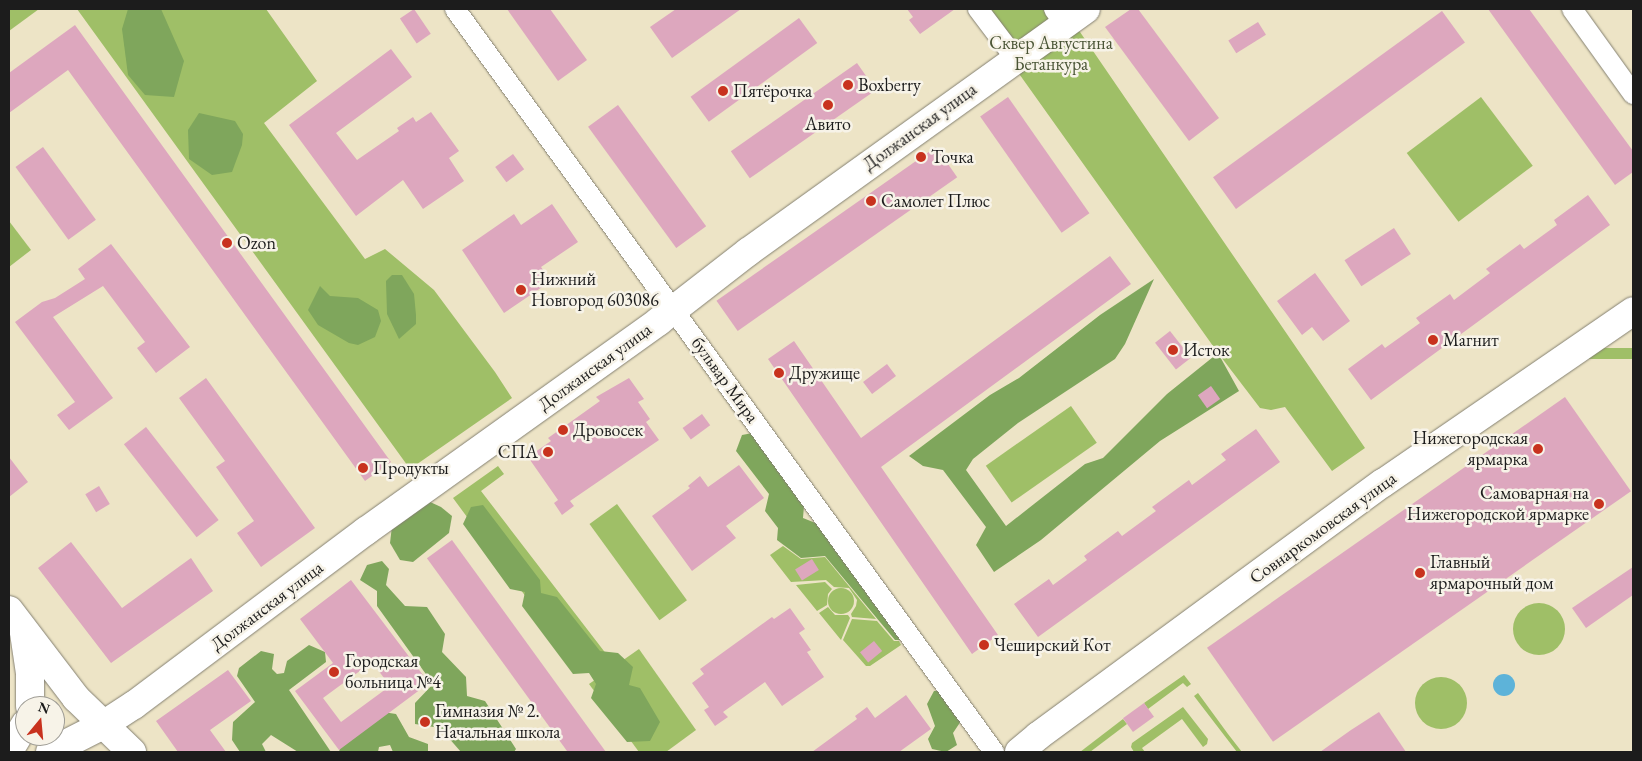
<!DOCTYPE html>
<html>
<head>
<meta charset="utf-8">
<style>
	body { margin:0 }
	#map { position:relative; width:1642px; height:761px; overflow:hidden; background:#ede4c6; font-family:"EB Garamond",serif }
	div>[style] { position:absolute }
	.green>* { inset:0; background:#9fbf67; transform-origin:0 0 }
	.round { border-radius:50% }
	.forest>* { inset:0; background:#7fa65c }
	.water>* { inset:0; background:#5db3d9 }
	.building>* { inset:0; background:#dda7be; transform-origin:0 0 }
	.roads { filter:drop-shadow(0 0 1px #848071) drop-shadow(0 0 1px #848071) }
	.street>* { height:20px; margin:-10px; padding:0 10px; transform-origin:10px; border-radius:10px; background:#fff }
	.secondary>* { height:28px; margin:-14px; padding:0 14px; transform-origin:14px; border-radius:14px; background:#fff }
	.dots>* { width:14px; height:14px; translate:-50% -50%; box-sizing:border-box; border:2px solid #f7f3e8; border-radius:50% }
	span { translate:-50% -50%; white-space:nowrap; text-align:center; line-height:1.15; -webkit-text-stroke:5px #f7f3e8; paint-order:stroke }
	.park-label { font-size:18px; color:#4a5536 }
	.poi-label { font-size:18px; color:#1c1c1c }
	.left { translate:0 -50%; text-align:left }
	.right { translate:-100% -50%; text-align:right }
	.street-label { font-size:18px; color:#1c1c1c }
	.frame { position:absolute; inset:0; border:10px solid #1c1c1c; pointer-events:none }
	.north { position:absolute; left:15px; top:696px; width:50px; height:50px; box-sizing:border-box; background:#f7f3e8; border:1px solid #9f9d96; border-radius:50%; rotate:17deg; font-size:14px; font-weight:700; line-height:20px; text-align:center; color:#1c1c1c }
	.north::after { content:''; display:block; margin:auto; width:18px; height:22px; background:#c8321e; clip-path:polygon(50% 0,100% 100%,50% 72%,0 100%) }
</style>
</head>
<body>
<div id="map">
	<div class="green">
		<div style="clip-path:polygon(9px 9px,39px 9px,9px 31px)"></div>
		<div style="clip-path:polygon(77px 9px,266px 9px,317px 81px,264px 123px,365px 259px,385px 249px,434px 290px,495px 372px,512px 398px,410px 469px)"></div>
		<div style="clip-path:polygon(969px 9px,1061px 9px,1080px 32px,1365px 448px,1332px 471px,1285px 407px,1271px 410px,1260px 408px,1218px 353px,1015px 68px)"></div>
		<div style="left:1481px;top:97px;width:86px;height:93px;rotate:53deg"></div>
		<div style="clip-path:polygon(9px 221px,31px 250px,9px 267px)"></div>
		<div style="left:1633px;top:348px;width:11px;height:61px;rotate:90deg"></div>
		<div style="left:1071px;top:406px;width:45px;height:104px;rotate:55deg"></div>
		<div style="clip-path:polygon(498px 466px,504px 474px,481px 491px,607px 655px,582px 673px,453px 498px)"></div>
		<div style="left:617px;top:504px;width:119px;height:34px;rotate:54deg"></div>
		<div style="clip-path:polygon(783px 546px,801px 559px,825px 557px,876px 619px,852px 617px,851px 614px,856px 606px,857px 600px,849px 588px,834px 587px,826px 580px,791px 582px,770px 555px)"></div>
		<div style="clip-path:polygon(825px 582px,832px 589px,828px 594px,827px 605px,817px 611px,796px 585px)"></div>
		<div class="round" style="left:828px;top:588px;width:26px;height:26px"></div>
		<div class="round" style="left:1513px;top:603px;width:52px;height:52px"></div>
		<div style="clip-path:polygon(828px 607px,835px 615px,848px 615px,850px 618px,841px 640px,819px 613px)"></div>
		<div style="clip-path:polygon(852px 619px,877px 621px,894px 641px,899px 641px,901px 645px,870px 666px,866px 666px,843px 640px)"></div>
		<div style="clip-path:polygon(639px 649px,696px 730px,666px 752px,639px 752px,589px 684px)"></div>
		<div style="clip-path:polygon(1184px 675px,1191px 684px,1187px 687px,1183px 683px,1148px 709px,1144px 703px)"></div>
		<div class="round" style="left:1415px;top:677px;width:52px;height:52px"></div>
		<div style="clip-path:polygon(1198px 693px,1228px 734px,1242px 752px,1237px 752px,1194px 696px)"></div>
		<div style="clip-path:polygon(1183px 707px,1208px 739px,1207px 744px,1203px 747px,1182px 719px,1142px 748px,1145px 752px,1134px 752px,1131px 747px,1132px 743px)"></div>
		<div style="clip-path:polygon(1123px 719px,1127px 724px,1090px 752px,1080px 752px)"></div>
	</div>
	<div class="forest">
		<div style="clip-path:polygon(128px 9px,161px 9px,184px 61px,174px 97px,145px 95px,128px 75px,122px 29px)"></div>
		<div style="clip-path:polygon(199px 113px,235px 121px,243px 134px,242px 145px,232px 172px,212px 175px,189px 159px,188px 130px)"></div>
		<div style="clip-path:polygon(392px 275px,402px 275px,414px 294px,416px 315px,416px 324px,399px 339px,387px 314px,386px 281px)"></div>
		<div style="clip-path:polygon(1154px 279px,1125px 344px,1115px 359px,1018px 423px,973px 459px,966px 470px,1006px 526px,1085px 464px,1103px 458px,1167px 394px,1218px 353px,1239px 391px,1160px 441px,1041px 540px,994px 572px,976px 545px,986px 527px,943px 470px,923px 466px,909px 456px,990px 395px,1019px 378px,1100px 315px)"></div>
		<div style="clip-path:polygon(320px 286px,330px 296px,358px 298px,378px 310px,381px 321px,375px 337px,358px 345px,349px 343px,318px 325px,308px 310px)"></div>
		<div style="clip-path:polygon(758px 432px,804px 506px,803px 518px,818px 524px,902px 640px,895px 640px,825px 556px,801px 558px,777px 540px,778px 528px,765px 511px,769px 494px,736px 451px,742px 435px)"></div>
		<div style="clip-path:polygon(428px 501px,441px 507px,452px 516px,449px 533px,413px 562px,400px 560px,390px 543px,392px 526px)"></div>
		<div style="clip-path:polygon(483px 505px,540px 580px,541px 593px,557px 597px,600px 651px,618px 653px,633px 667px,629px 685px,640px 688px,660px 722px,650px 741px,627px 742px,591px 698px,596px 684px,589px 673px,573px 674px,522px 606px,525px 592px,510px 589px,463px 524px,471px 507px)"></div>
		<div style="clip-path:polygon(382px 561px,389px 569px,386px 585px,405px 606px,427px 607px,445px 634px,442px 652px,466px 677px,467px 696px,485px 701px,516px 749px,514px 752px,461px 752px,440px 728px,415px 724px,415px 703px,433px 684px,377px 606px,377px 591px,360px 580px,367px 565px)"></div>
		<div style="clip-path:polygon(309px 645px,325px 652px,326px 662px,289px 690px,331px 752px,298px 752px,271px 735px,262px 744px,266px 752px,240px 752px,232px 740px,233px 722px,255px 702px,237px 676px,239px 668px,261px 651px,274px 654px,272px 669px,277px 674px,284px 673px,287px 661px)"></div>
		<div style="clip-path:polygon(934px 691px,944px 691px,963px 718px,953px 733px,957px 745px,946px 752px,932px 749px,928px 739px,935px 726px,927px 704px)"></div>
		<div style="clip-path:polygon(383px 712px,396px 714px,409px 737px,428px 744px,428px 752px,393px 752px,390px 745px,379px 747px,378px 752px,339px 752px,342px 739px)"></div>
	</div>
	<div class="water">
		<div class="round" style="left:1493px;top:674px;width:22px;height:22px"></div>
	</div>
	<div class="building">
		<div style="left:414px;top:9px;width:30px;height:17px;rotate:56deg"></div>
		<div style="clip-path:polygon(507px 9px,550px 9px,587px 60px,558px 81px)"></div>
		<div style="clip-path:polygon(676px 9px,741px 9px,672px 58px,650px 27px)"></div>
		<div style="clip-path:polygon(907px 9px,955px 9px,920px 34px,909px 20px,913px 17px)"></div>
		<div style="clip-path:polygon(1131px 9px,1138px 9px,1219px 118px,1189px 141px,1105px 27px)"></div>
		<div style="clip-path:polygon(1488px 9px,1529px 9px,1633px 151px,1633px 172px,1615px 185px)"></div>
		<div style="left:1442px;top:11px;width:39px;height:283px;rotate:54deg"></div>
		<div style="left:799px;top:18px;width:31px;height:134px;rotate:54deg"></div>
		<div style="left:1258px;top:22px;width:15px;height:35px;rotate:58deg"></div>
		<div style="clip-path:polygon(75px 25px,391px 462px,365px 481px,68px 70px,9px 113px,9px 73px)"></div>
		<div style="clip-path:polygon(391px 49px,412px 77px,336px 133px,357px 160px,399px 131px,397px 128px,413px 117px,416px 122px,431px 112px,459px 151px,449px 158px,464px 181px,423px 209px,403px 180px,356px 216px,289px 125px)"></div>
		<div style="left:857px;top:63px;width:33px;height:154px;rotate:55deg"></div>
		<div style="left:1008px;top:97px;width:142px;height:34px;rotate:55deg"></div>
		<div style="left:618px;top:105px;width:150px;height:37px;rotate:54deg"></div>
		<div style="left:43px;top:147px;width:90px;height:34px;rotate:54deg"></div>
		<div style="left:936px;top:147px;width:37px;height:268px;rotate:55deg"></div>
		<div style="left:513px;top:154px;width:19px;height:22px;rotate:54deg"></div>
		<div style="clip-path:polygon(1588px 195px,1610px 225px,1371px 400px,1348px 369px,1382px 344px,1385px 348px,1420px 323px,1416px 318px,1450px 294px,1454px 300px,1490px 273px,1486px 269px,1520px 244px,1524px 249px,1557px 225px,1554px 220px)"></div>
		<div style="clip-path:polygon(552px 204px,578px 242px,541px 267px,551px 281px,504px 313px,462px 250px,514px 214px,521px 225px)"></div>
		<div style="left:1394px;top:228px;width:31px;height:59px;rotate:57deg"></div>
		<div style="clip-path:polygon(111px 244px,190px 347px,156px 373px,137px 348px,145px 342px,103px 286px,53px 317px,113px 398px,69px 430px,57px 415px,75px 402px,15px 322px,42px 302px,55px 298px,85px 279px,78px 269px)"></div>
		<div style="clip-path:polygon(1110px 256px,1131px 284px,881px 467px,998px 635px,972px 654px,768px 359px,794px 341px,861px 438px)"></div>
		<div style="clip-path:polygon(1315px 273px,1350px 321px,1323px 341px,1312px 327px,1302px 335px,1277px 301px)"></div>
		<div style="left:1170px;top:331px;width:34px;height:19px;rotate:52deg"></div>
		<div style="left:887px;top:364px;width:15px;height:30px;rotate:53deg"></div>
		<div style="clip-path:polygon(206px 378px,315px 528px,261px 567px,237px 533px,254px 521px,216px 467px,225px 461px,179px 398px)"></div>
		<div style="clip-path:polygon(629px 378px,644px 399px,638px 402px,650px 419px,646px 422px,659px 440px,570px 501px,574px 506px,562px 515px,554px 503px,558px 500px,528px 457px,551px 441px,548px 438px,600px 401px,596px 397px)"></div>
		<div style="left:1211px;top:386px;width:16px;height:16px;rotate:55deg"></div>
		<div style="left:1565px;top:397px;width:115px;height:437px;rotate:55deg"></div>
		<div style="left:702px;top:414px;width:14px;height:24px;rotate:54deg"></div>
		<div style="left:146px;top:427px;width:118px;height:28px;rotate:52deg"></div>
		<div style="clip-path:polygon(1256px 429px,1280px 462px,1038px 637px,1014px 604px,1049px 579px,1053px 585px,1087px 560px,1084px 556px,1118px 531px,1122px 536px,1156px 511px,1152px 507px,1189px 480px,1192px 485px,1226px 460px,1221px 454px)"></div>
		<div style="clip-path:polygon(9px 457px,28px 482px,9px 497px)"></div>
		<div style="clip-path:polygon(739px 465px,764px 498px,726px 526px,736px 538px,692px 571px,652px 516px,690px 488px,688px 486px,700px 476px,708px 487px)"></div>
		<div style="left:99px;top:486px;width:21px;height:16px;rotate:59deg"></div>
		<div style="left:452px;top:540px;width:261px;height:31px;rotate:54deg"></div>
		<div style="clip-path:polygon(71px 542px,122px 608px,191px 558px,213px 591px,111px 663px,38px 568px)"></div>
		<div style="left:812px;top:559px;width:13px;height:20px;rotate:58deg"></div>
		<div style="clip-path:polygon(1633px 567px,1633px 595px,1586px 628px,1572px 608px)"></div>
		<div style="clip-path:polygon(evenodd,351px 580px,429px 683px,339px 750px,295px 691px,333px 663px,300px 619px,351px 580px,372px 662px,390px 686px,341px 722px,323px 698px,372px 662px)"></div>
		<div style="clip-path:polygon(790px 608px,805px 629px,799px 633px,811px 650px,807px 652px,824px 677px,782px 706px,765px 682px,723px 712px,728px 717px,715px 726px,704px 710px,709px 707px,692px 683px,704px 674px,700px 669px,772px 617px,774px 619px)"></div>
		<div style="left:874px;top:641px;width:13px;height:18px;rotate:51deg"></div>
		<div style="clip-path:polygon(228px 670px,251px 701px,210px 730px,226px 752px,178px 752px,156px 721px)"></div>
		<div style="clip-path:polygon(906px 695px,931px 729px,899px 752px,812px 752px,857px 719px,855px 716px,867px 707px,875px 718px)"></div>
		<div style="left:1144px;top:703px;width:17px;height:26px;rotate:54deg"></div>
		<div style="clip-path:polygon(1379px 712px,1406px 752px,1320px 752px,1351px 730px)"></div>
	</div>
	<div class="roads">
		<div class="street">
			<div style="left:455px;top:9px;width:918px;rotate:54.04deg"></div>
			<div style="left:978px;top:9px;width:61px;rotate:52.9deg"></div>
			<div style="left:1054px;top:9px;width:19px;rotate:54deg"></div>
			<div style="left:1572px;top:9px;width:105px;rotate:54.3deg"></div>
		</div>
		<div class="secondary">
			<div style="left:9px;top:610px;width:111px;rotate:52.7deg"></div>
			<div style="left:76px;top:698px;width:78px;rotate:44deg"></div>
			<div style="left:24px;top:633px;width:40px;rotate:81.5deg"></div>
			<div style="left:30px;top:673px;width:33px;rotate:90deg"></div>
			<div style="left:9px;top:751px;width:31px;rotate:-59deg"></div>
			<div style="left:50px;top:752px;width:59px;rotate:-27deg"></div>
			<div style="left:103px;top:725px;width:37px;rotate:-33deg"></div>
			<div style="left:134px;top:705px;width:290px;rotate:-36.9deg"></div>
			<div style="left:366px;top:531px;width:360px;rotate:-35.6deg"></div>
			<div style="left:659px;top:321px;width:113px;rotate:-37.8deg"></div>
			<div style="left:748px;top:252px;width:416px;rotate:-35.7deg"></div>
			<div style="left:1019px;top:752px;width:25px;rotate:-40deg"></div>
			<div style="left:1038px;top:736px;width:428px;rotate:-36.3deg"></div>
			<div style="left:1383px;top:483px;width:303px;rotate:-34.5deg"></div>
		</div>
	</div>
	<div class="dots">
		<div style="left:848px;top:85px;background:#c8321e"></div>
		<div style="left:723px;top:91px;background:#c8321e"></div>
		<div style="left:828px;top:105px;background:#c8321e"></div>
		<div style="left:921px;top:157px;background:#c8321e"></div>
		<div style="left:871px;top:201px;background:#c8321e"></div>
		<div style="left:227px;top:243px;background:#c8321e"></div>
		<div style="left:521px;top:290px;background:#c8321e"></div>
		<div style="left:1433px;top:340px;background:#c8321e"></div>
		<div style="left:1173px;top:350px;background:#c8321e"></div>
		<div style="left:779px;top:373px;background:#c8321e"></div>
		<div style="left:563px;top:430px;background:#c8321e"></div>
		<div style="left:1538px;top:449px;background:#c8321e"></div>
		<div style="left:548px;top:452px;background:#c8321e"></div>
		<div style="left:363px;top:468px;background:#c8321e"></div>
		<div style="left:1599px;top:504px;background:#c8321e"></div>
		<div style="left:1420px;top:573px;background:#c8321e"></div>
		<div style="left:984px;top:645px;background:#c8321e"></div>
		<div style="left:334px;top:672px;background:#c8321e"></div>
		<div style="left:425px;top:722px;background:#c8321e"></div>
	</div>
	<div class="park-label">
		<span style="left:1051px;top:54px">Сквер Августина<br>Бетанкура</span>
	</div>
	<div class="poi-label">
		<span class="left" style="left:858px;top:85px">Boxberry</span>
		<span class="left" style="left:733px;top:91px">Пятёрочка</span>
		<span style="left:828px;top:124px">Авито</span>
		<span class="left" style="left:931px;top:157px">Точка</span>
		<span class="left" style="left:881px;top:201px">Самолет Плюс</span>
		<span class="left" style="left:237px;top:243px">Ozon</span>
		<span class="left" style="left:531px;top:290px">Нижний<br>Новгород 603086</span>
		<span class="left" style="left:1443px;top:340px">Магнит</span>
		<span class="left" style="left:1183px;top:350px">Исток</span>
		<span class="left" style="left:789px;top:373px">Дружище</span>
		<span class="left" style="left:573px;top:430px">Дровосек</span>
		<span class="right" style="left:1528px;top:449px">Нижегородская<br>ярмарка</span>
		<span class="right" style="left:538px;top:452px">СПА</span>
		<span class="left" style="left:373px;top:468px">Продукты</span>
		<span class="right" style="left:1589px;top:504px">Самоварная на<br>Нижегородской ярмарке</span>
		<span class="left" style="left:1430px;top:573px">Главный<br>ярмарочный дом</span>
		<span class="left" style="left:994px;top:645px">Чеширский Кот</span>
		<span class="left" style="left:345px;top:672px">Городская<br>больница №4</span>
		<span class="left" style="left:435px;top:722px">Гимназия № 2.<br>Начальная школа</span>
	</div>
	<div class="street-label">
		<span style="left:920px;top:127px;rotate:-36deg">Должанская улица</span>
		<span style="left:595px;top:367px;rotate:-36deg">Должанская улица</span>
		<span style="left:725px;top:380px;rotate:54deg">бульвар Мира</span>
		<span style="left:1323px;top:528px;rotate:-36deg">Совнаркомовская улица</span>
		<span style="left:267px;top:606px;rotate:-37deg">Должанская улица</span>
	</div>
	<div class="frame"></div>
	<div class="north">N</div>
</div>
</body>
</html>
